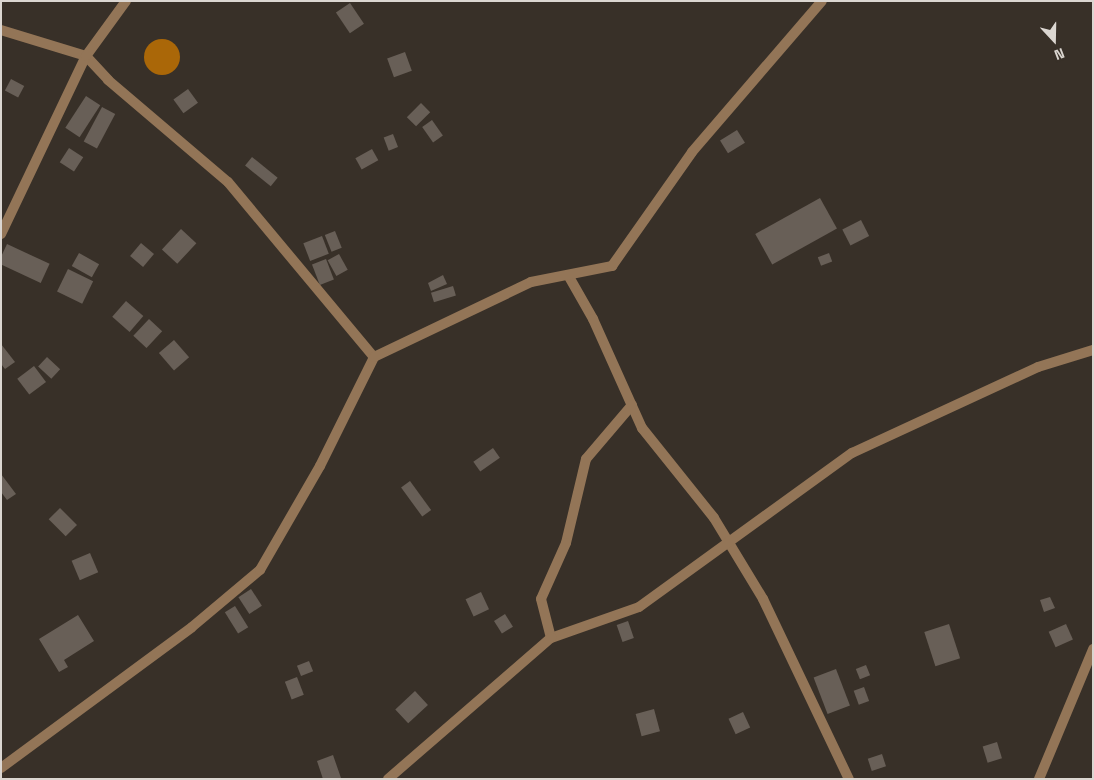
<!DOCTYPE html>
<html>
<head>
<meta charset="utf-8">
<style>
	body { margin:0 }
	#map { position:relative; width:1094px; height:780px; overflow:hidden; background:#383028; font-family:"Space Grotesk",sans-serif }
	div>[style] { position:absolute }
	.water>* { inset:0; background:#aa6708 }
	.round { border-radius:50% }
	.building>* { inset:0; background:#685f57; transform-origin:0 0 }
	.street>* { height:10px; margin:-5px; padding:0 5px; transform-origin:5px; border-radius:5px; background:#937557 }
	span { translate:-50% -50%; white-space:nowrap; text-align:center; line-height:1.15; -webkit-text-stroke:4px #383028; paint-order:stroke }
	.frame { position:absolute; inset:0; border:2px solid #dbd6d1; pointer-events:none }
	.north { position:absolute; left:1029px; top:15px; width:50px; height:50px; -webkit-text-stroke:4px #383028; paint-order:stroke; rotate:159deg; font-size:14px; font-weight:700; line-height:20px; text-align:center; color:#dbd6d1 }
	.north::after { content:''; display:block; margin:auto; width:18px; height:22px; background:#dbd6d1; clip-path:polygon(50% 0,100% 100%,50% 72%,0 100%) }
</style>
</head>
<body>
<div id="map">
	<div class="water">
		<div class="round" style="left:144px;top:39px;width:36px;height:36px"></div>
	</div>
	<div class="building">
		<div style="left:350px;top:3px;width:25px;height:17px;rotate:56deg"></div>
		<div style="left:405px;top:52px;width:20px;height:19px;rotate:70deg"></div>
		<div style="left:11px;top:79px;width:15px;height:13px;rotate:28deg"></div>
		<div style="left:188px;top:89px;width:17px;height:18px;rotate:54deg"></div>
		<div style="left:86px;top:96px;width:17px;height:38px;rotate:33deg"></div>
		<div style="left:421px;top:103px;width:13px;height:20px;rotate:45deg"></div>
		<div style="left:102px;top:107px;width:15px;height:39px;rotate:28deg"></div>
		<div style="left:432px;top:120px;width:19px;height:12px;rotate:55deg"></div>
		<div style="left:737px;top:130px;width:15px;height:20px;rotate:58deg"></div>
		<div style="left:393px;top:134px;width:14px;height:10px;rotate:69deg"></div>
		<div style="left:69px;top:148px;width:17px;height:17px;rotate:33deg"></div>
		<div style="left:372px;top:149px;width:13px;height:19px;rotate:61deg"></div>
		<div style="left:252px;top:157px;width:33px;height:11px;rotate:39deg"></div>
		<div style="left:820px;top:198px;width:35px;height:74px;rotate:61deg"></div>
		<div style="left:861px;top:220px;width:18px;height:21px;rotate:63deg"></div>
		<div style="left:181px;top:229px;width:21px;height:28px;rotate:43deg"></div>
		<div style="left:335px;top:231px;width:18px;height:11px;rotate:68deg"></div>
		<div style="left:322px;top:236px;width:19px;height:20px;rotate:69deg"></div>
		<div style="left:141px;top:243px;width:17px;height:17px;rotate:40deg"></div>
		<div style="left:7px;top:244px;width:47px;height:21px;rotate:25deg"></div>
		<div style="left:79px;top:253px;width:23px;height:15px;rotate:29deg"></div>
		<div style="left:829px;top:253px;width:9px;height:12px;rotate:69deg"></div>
		<div style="left:339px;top:254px;width:18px;height:13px;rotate:61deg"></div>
		<div style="left:326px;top:259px;width:22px;height:15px;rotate:69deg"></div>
		<div style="left:68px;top:269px;width:28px;height:25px;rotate:26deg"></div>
		<div style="clip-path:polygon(443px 275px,447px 284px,431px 291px,428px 283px)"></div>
		<div style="left:453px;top:286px;width:10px;height:23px;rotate:73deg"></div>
		<div style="left:126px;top:301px;width:23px;height:21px;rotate:41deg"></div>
		<div style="left:149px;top:319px;width:18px;height:23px;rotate:43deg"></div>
		<div style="left:174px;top:340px;width:23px;height:20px;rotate:49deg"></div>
		<div style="clip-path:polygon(1px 344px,15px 362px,5px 369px,1px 364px)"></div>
		<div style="left:47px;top:357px;width:18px;height:13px;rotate:43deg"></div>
		<div style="left:34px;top:366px;width:20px;height:21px;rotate:53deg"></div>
		<div style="left:493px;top:448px;width:12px;height:24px;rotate:55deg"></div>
		<div style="clip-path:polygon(1px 474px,16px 494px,7px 500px,1px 492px)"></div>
		<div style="left:410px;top:481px;width:36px;height:11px;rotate:54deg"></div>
		<div style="left:60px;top:508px;width:24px;height:16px;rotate:45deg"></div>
		<div style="left:90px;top:553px;width:21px;height:20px;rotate:67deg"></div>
		<div style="left:251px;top:589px;width:20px;height:15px;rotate:57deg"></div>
		<div style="left:481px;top:592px;width:19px;height:17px;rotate:65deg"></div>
		<div style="clip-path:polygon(1050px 597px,1055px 608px,1044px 612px,1040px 600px)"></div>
		<div style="left:235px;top:606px;width:25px;height:12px;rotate:58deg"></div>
		<div style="left:505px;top:614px;width:15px;height:13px;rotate:58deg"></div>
		<div style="clip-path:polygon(78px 615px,94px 641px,64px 660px,68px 667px,59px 672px,39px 639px)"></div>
		<div style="left:628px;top:621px;width:18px;height:12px;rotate:71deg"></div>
		<div style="left:949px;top:624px;width:36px;height:26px;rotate:72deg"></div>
		<div style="left:1066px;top:624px;width:17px;height:19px;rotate:66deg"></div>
		<div style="left:309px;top:661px;width:11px;height:13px;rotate:68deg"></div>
		<div style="left:866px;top:665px;width:11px;height:11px;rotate:68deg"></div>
		<div style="left:836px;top:669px;width:39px;height:24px;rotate:69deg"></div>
		<div style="left:297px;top:677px;width:19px;height:13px;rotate:69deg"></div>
		<div style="left:864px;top:687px;width:15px;height:11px;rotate:70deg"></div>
		<div style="left:415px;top:691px;width:19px;height:27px;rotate:47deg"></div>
		<div style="left:654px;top:709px;width:23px;height:19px;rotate:75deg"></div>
		<div style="left:743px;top:712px;width:17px;height:16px;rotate:65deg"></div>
		<div style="left:997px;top:742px;width:17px;height:15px;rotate:73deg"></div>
		<div style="left:882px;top:754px;width:13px;height:15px;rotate:72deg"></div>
		<div style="clip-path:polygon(333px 755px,341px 778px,323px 779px,317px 761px)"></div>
	</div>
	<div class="street">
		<div style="left:1px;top:30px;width:89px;rotate:17deg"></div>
		<div style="left:86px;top:56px;width:33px;rotate:47deg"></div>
		<div style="left:108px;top:80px;width:157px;rotate:40.4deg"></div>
		<div style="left:228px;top:182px;width:228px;rotate:50.2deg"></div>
		<div style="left:1px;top:234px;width:197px;rotate:-64.5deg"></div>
		<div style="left:86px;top:56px;width:68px;rotate:-54deg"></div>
		<div style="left:568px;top:275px;width:51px;rotate:60.4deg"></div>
		<div style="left:593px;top:319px;width:120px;rotate:65.8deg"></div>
		<div style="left:642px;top:428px;width:115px;rotate:51.3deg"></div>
		<div style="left:714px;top:518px;width:95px;rotate:58.8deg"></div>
		<div style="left:763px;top:599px;width:199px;rotate:64.5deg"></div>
		<div style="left:632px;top:405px;width:71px;rotate:130.4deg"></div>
		<div style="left:586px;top:459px;width:86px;rotate:103.4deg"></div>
		<div style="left:566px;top:543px;width:61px;rotate:114.1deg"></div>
		<div style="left:541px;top:599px;width:40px;rotate:75.6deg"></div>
		<div style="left:551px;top:638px;width:93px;rotate:-19.4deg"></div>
		<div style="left:639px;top:607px;width:263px;rotate:-35.9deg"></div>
		<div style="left:852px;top:453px;width:205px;rotate:-24.8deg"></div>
		<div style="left:1038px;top:367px;width:58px;rotate:-17.2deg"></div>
		<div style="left:1px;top:768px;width:237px;rotate:-36.4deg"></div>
		<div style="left:192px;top:627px;width:89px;rotate:-40deg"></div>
		<div style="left:260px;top:570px;width:120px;rotate:-60deg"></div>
		<div style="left:320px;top:466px;width:122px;rotate:-63.6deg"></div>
		<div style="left:374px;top:357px;width:174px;rotate:-25.5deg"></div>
		<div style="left:531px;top:282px;width:83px;rotate:-11.2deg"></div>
		<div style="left:612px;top:266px;width:139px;rotate:-54.9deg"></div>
		<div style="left:692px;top:152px;width:199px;rotate:-49.3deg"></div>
		<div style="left:388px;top:779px;width:216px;rotate:-40.9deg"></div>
		<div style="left:1039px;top:779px;width:141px;rotate:-67.4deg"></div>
	</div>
	<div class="frame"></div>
	<div class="north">N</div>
</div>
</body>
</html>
